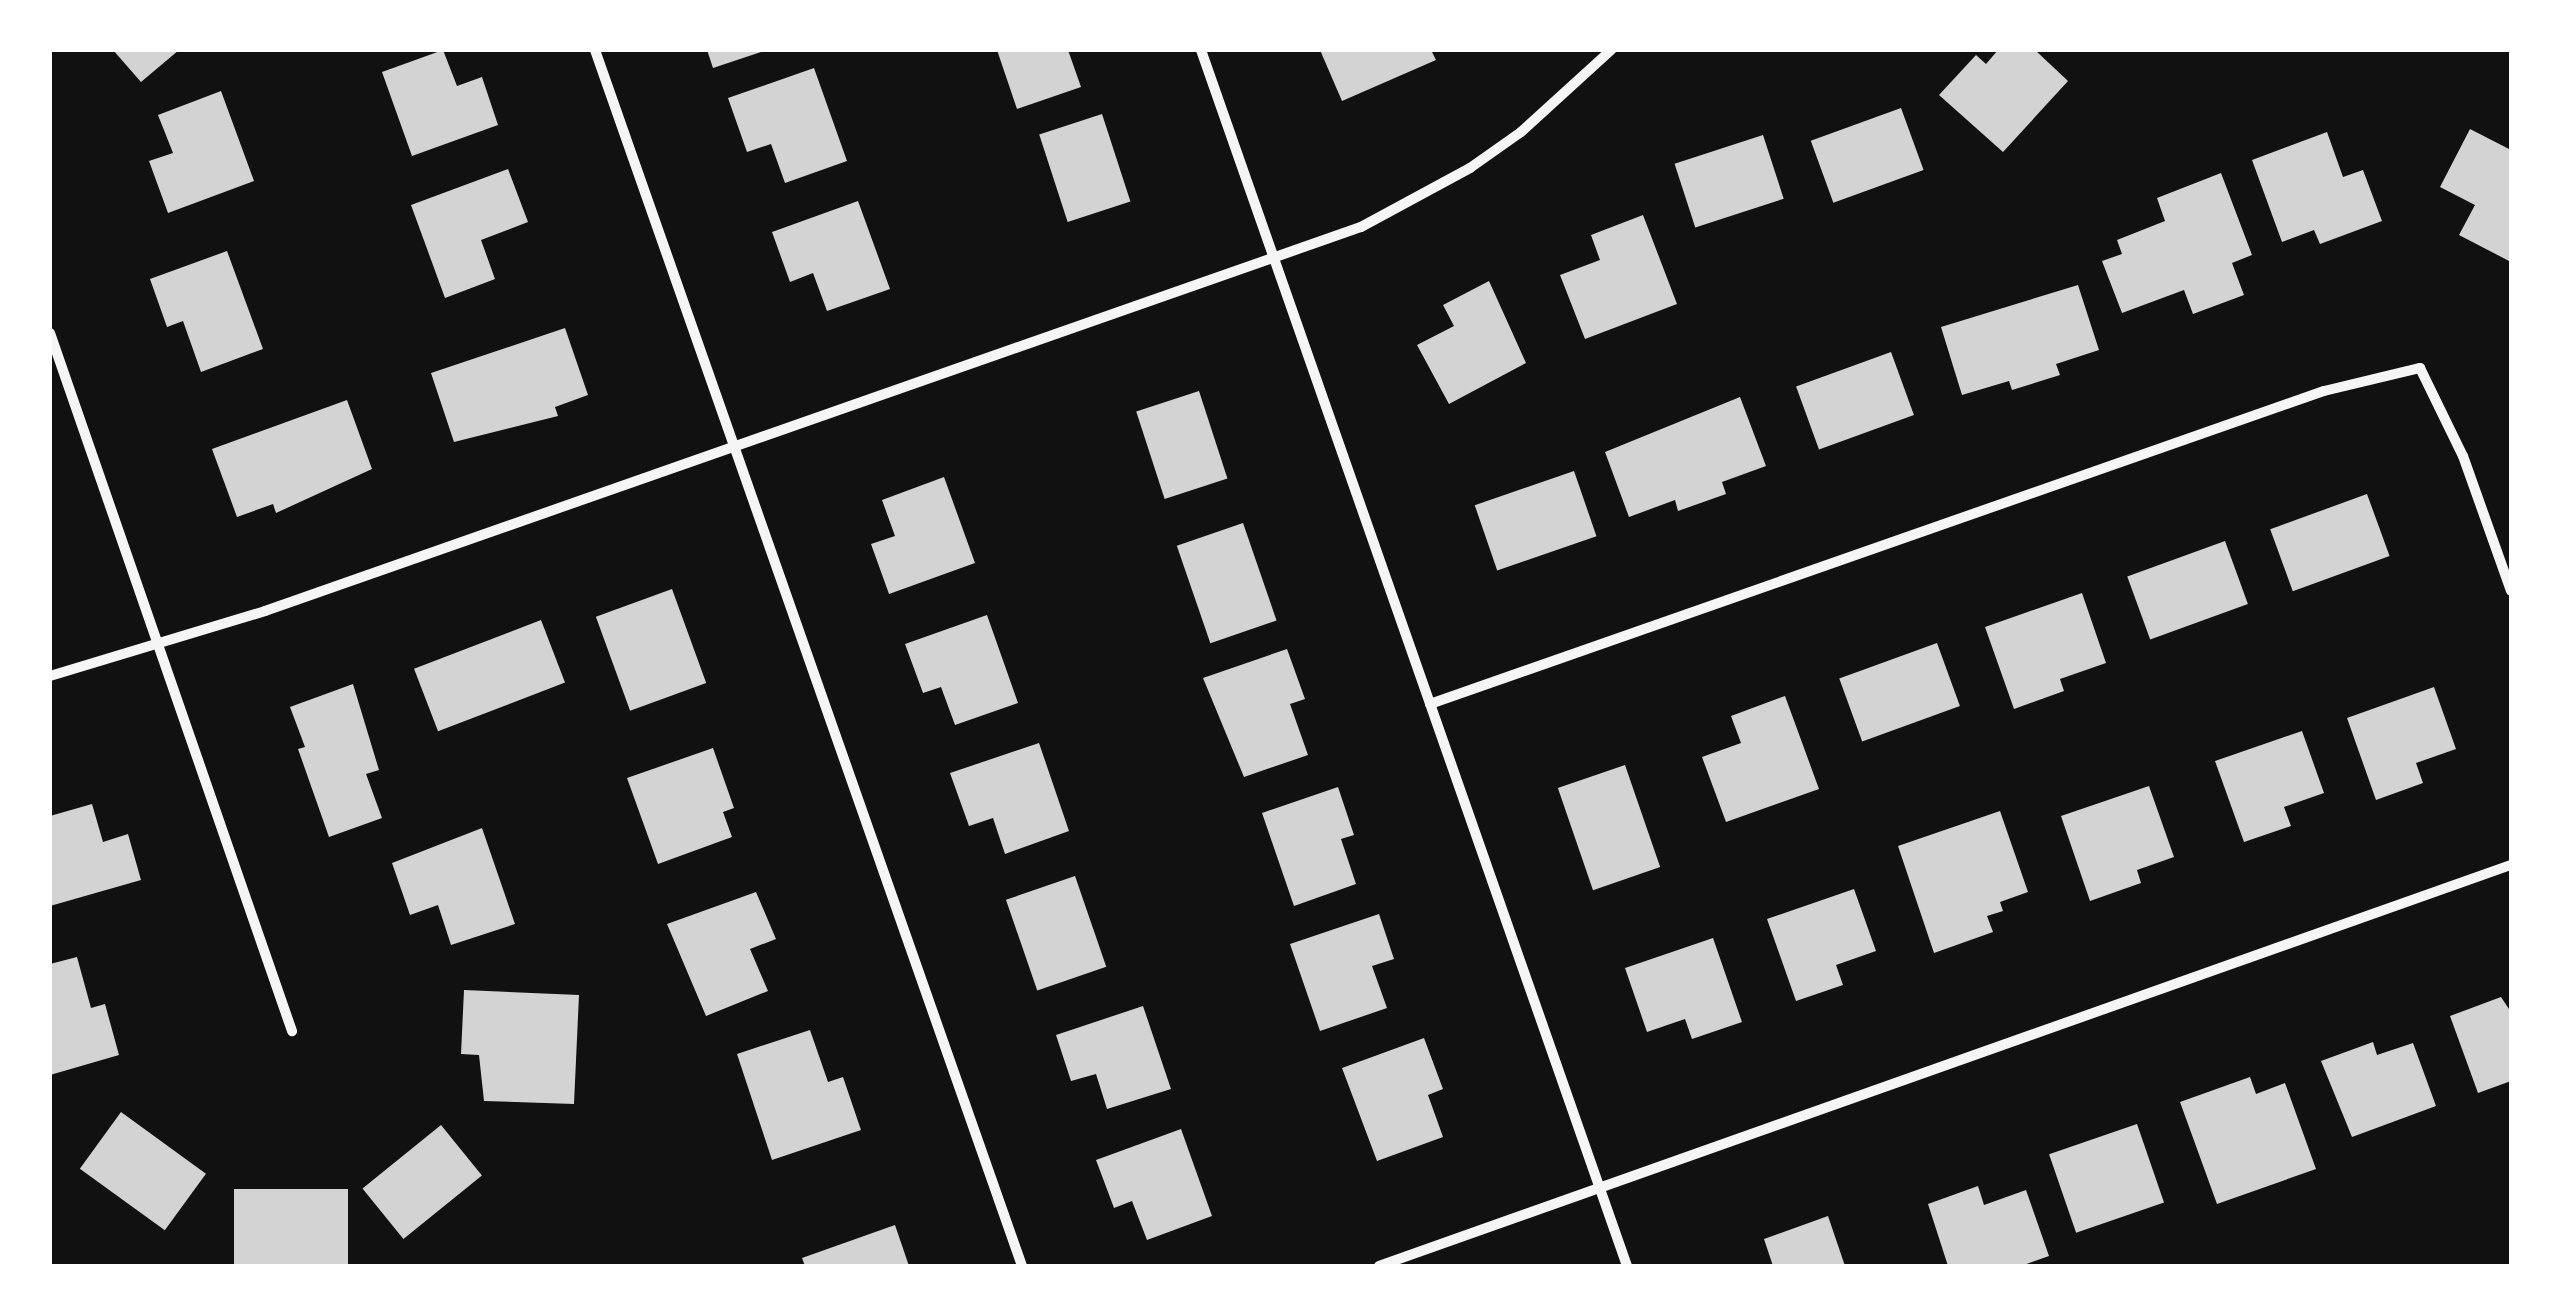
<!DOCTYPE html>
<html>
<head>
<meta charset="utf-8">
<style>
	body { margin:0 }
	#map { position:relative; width:2561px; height:1316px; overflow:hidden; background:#111; font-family:"Fira Sans Condensed",sans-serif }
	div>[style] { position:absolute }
	.building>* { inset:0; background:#d3d3d3; transform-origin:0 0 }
	.minor>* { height:10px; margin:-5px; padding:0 5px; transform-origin:5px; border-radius:5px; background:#f5f5f5 }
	span { translate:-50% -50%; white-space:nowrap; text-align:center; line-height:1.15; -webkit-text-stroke:10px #fff; paint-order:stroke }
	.frame { position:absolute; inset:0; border:52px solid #fff; pointer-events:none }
</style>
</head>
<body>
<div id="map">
	<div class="building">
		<div style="clip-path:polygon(113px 50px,179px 50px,141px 82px)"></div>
		<div style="clip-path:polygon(443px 50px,457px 86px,482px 77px,498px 125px,412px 156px,382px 72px)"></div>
		<div style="clip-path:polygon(707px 50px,764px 50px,764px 51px,713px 68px)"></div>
		<div style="clip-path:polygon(997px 50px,1068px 50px,1081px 87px,1017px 109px)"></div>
		<div style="clip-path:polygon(1320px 50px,1431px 50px,1436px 60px,1342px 101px)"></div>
		<div style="clip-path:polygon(1998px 50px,2035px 50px,2068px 81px,2003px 152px,1939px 95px,1976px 55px,1986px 64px)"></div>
		<div style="clip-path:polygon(814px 68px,847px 161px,785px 183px,771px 144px,747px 152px,728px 98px)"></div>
		<div style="clip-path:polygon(221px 91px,254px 181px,168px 213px,149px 161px,173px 153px,158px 115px)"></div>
		<div style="left:1901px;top:108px;width:66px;height:96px;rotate:70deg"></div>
		<div style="left:1102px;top:114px;width:92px;height:66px;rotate:72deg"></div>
		<div style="clip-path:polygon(2470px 129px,2511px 150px,2511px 262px,2459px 235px,2475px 205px,2440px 187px)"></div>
		<div style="clip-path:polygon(2327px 132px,2343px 177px,2363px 170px,2382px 221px,2320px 244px,2314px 230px,2282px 242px,2252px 160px)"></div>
		<div style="left:1763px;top:135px;width:67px;height:93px;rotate:72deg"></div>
		<div style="clip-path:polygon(508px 169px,528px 222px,481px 240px,495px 279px,445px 298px,411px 205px)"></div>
		<div style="clip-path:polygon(2221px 173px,2252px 255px,2232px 263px,2244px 295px,2193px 314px,2184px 290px,2122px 313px,2102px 261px,2122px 254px,2117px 240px,2165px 221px,2157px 198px)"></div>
		<div style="clip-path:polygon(858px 201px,890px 289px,827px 311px,813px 273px,790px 282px,772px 232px)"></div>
		<div style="clip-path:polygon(1643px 215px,1677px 304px,1585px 339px,1560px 275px,1600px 260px,1591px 235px)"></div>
		<div style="clip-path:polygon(227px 251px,263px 349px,201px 372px,183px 321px,167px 327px,150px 279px)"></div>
		<div style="clip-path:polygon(1489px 281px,1526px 363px,1449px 404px,1417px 345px,1454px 326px,1443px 305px)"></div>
		<div style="clip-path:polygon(2078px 285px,2099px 350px,2056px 364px,2060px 375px,2012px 390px,2009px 381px,1962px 395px,1941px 327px)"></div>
		<div style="clip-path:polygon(565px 328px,588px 395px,555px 407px,558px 416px,454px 442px,431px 373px)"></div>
		<div style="left:1891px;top:352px;width:67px;height:101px;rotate:70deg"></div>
		<div style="left:1199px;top:391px;width:92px;height:66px;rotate:72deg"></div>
		<div style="clip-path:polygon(1740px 397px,1766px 466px,1722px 482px,1726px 494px,1678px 511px,1675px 500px,1629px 517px,1605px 452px)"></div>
		<div style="clip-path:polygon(347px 400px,372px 469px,276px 513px,273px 504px,237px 517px,212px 449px)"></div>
		<div style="left:1574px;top:471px;width:69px;height:105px;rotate:71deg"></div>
		<div style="clip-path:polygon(944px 477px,975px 563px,889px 594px,871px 544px,895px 536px,882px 500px)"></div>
		<div style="left:2367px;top:494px;width:66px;height:103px;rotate:70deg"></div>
		<div style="left:1243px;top:523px;width:103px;height:70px;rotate:71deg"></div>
		<div style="left:2225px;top:541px;width:67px;height:104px;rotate:70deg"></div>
		<div style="left:672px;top:589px;width:100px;height:81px;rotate:70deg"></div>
		<div style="clip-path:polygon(2082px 593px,2106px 663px,2060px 679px,2064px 691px,2014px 709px,1985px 627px)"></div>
		<div style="clip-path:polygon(987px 615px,1018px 703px,955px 725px,941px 687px,923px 693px,905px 644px)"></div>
		<div style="left:541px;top:620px;width:67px;height:136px;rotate:69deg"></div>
		<div style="left:1937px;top:643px;width:67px;height:104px;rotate:70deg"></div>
		<div style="clip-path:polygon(1287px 649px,1305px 699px,1290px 704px,1308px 755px,1244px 777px,1203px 678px)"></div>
		<div style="clip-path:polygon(353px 684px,379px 770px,366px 774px,382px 818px,329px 837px,298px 749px,305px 747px,290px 707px)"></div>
		<div style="clip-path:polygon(2434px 687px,2456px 749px,2416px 763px,2423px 783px,2376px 800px,2347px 718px)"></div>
		<div style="clip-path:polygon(1785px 696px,1819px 789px,1726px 822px,1702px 757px,1741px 743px,1731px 716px)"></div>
		<div style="clip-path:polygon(2302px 731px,2324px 793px,2284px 807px,2291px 826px,2244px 842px,2215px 761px)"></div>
		<div style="clip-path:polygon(1039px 743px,1069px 831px,1005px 854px,993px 818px,969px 826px,950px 773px)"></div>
		<div style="clip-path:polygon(713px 748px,734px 808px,723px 812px,732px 837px,658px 864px,627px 778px)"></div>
		<div style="left:1625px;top:765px;width:108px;height:71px;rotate:71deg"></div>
		<div style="clip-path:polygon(2149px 786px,2174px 857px,2137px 870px,2141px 883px,2090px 901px,2061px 816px)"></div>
		<div style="clip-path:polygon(1338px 787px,1354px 835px,1341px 839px,1356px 884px,1294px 906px,1262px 813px)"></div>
		<div style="clip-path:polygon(92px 804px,103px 842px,128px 834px,141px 880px,50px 906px,50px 816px)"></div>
		<div style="clip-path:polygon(2000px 811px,2028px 892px,2000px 902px,2003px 911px,1987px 916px,1993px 932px,1934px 953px,1898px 846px)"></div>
		<div style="clip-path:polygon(482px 828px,515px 924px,451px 945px,438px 905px,410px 915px,392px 863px)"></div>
		<div style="left:1075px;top:876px;width:96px;height:73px;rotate:71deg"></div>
		<div style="clip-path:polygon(1854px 889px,1876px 951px,1836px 965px,1843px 985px,1796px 1001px,1767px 919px)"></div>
		<div style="clip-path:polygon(756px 892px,776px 939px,750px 949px,768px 991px,706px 1016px,667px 924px)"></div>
		<div style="clip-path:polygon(1379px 914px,1394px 959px,1372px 966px,1387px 1008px,1320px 1031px,1290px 944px)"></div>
		<div style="clip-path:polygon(1713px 938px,1742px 1022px,1692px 1039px,1685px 1019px,1647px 1032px,1625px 968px)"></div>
		<div style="clip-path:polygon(77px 957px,91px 1008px,105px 1004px,119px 1055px,50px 1075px,50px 964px)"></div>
		<div style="clip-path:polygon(464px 990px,579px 995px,574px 1104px,484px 1101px,479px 1055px,461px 1054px)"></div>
		<div style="clip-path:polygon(2501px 997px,2511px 1012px,2511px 1081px,2478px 1093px,2450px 1016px)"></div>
		<div style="clip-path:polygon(1143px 1006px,1171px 1089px,1107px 1109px,1096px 1074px,1071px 1081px,1056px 1035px)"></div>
		<div style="clip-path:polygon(810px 1030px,828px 1082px,843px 1077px,861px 1130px,772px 1160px,737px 1054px)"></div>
		<div style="clip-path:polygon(1424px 1038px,1443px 1089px,1428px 1095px,1443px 1137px,1377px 1161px,1342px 1068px)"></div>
		<div style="clip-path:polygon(2373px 1042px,2377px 1055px,2413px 1043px,2436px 1106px,2352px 1137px,2321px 1061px)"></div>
		<div style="clip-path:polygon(2250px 1077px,2256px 1094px,2285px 1083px,2316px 1169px,2217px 1204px,2180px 1102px)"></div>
		<div style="left:121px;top:1112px;width:105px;height:70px;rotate:36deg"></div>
		<div style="left:2137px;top:1124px;width:83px;height:93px;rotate:71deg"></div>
		<div style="left:441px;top:1125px;width:65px;height:101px;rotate:51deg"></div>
		<div style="clip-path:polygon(1181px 1129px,1212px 1216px,1147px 1240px,1132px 1201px,1114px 1208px,1096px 1160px)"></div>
		<div style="clip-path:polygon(1978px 1186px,1984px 1205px,2026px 1190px,2049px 1256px,2021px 1266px,1948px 1266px,1928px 1204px)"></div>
		<div style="left:348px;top:1189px;width:77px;height:114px;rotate:90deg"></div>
		<div style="clip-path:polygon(1828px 1216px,1845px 1266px,1773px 1266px,1764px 1239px)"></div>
		<div style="clip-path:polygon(895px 1225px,909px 1266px,805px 1266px,802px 1258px)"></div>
	</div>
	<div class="minor">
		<div style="left:595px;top:50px;width:1289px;rotate:70.65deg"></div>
		<div style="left:1201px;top:50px;width:1288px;rotate:70.69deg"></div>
		<div style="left:50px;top:333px;width:739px;rotate:70.88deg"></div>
		<div style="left:50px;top:676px;width:225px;rotate:-16.8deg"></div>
		<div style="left:265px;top:611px;width:1161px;rotate:-19.31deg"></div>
		<div style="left:1361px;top:227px;width:124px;rotate:-28.4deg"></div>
		<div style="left:1470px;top:168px;width:62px;rotate:-35.2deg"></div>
		<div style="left:1521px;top:132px;width:122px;rotate:-42.3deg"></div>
		<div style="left:1430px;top:704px;width:947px;rotate:-19.3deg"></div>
		<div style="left:2324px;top:391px;width:99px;rotate:-13.5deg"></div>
		<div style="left:2420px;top:368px;width:98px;rotate:64deg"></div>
		<div style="left:2463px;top:456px;width:143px;rotate:70.4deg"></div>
		<div style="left:1379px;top:1266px;width:1201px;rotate:-19.51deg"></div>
	</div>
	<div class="frame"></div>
</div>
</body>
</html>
